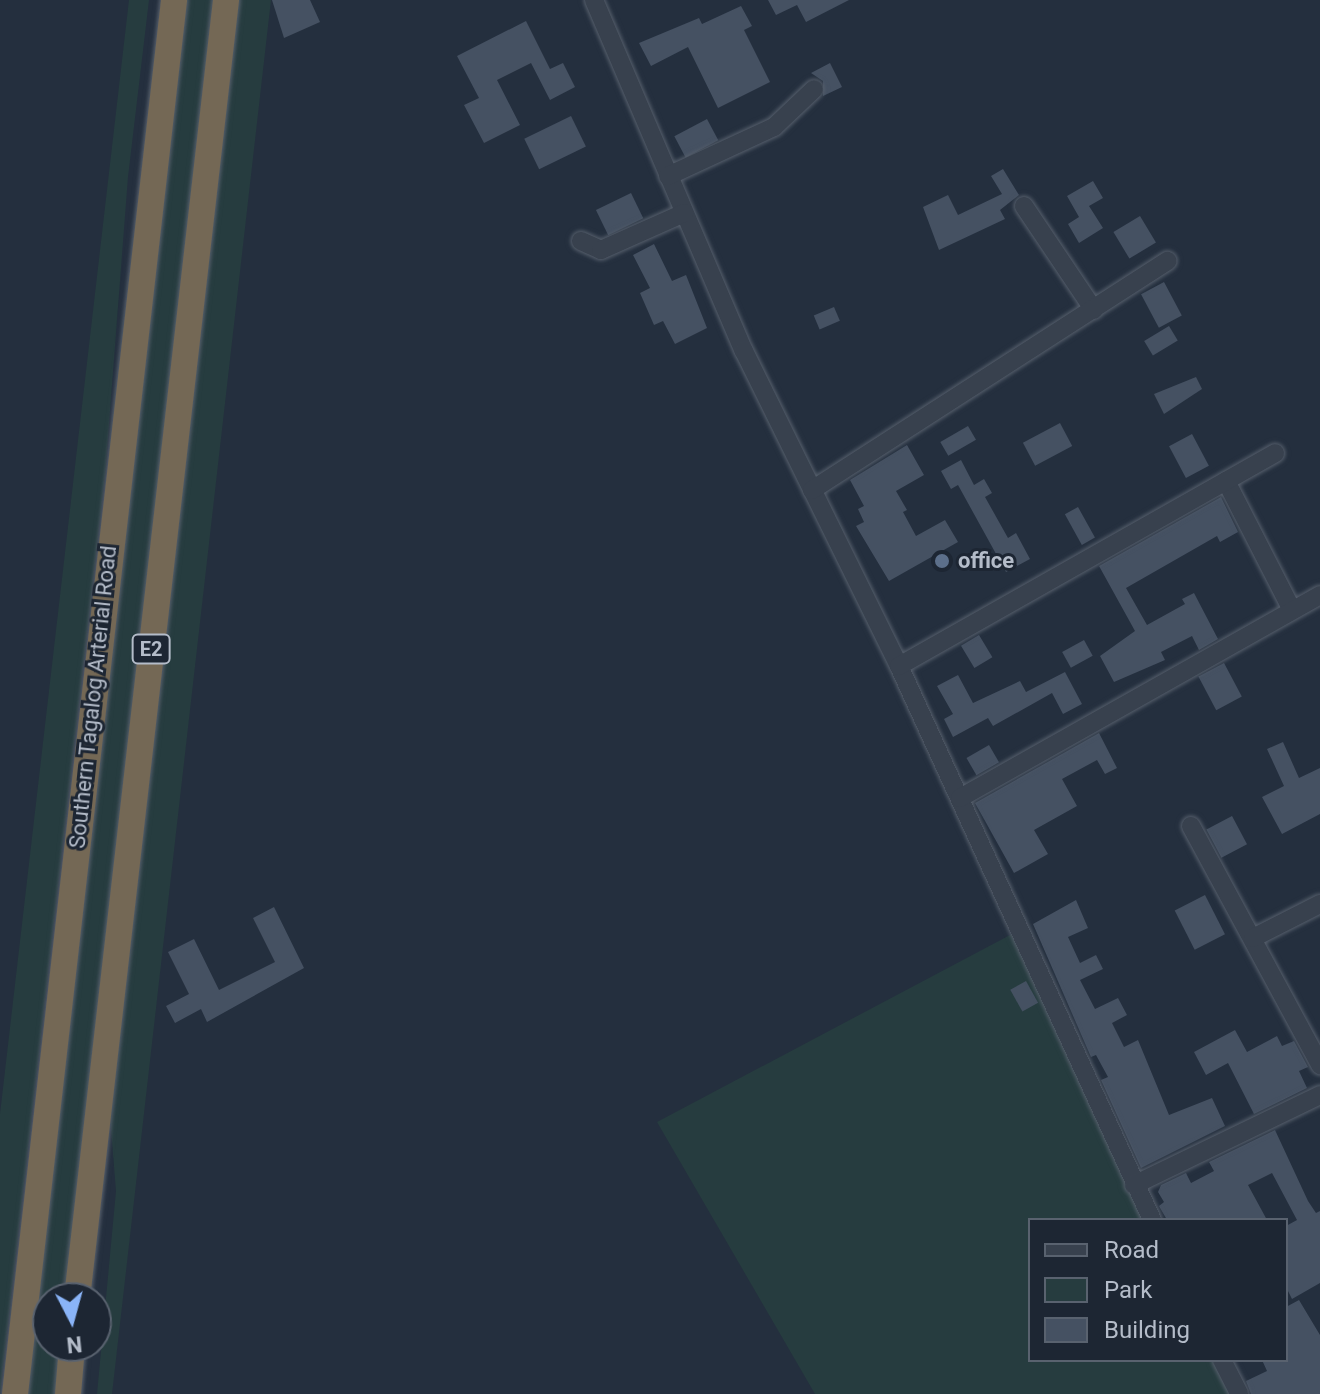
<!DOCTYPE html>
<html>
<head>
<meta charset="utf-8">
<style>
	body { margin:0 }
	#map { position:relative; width:1320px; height:1394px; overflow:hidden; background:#242f3e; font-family:Roboto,sans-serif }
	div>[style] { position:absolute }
	.green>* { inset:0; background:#263c3f }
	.building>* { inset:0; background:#455162; transform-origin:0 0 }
	.roads { filter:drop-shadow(0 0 2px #565f6c) drop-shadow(0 0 2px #565f6c) }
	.minor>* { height:18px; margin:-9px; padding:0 9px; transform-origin:9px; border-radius:9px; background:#38414e }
	.highway>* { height:26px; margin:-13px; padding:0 13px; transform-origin:13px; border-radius:13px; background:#746855 }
	.dots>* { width:22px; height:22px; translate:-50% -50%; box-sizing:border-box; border:4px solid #1d2633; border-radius:50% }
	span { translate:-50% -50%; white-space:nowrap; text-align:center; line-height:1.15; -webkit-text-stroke:6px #1d2633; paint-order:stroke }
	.shield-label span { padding:2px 6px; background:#1d2633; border:2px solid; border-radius:6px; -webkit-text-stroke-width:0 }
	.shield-label { font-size:20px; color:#b4bcc9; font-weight:700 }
	.poi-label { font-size:22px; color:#b4bcc9; font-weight:700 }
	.left { translate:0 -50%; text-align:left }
	.street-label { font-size:22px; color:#b4bcc9 }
	.legend { position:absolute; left:1028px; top:1218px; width:260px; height:144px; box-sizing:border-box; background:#1d2633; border:2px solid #59626f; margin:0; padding:10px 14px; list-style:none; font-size:24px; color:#b4bcc9 }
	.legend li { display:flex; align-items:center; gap:16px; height:40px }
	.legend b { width:40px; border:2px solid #59626f }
	.north { position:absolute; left:32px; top:1282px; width:80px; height:80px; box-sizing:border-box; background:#1d2633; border:2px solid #59626f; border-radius:50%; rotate:174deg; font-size:22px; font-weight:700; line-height:32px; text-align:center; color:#b4bcc9 }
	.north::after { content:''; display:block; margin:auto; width:28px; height:36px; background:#8ab4f8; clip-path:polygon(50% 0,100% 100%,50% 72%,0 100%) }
</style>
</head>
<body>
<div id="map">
	<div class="green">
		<div style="clip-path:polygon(129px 0,149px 0,128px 177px,105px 476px,0 1394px,0 1114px)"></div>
		<div style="clip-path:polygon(183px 0,214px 0,111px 916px,66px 1298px,48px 1298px,48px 1346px,60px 1346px,55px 1394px,23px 1394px)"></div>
		<div style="clip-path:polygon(234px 0,271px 0,112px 1394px,97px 1394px,116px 1191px,109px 1105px)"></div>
		<div style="clip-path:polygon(1012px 934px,1149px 1220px,1030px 1220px,1030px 1360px,1216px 1360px,1233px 1394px,815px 1394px,657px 1122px)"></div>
	</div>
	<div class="building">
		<div style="clip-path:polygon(272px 0,310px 0,320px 22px,284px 38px)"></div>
		<div style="clip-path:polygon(768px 0,849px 0,806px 22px,797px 5px,776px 15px)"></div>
		<div style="clip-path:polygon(741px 6px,752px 26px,744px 30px,770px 82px,718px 108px,688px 47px,651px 66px,639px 43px,699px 18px,702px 24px)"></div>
		<div style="clip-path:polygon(526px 21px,550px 69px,563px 63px,575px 87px,550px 100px,531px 63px,497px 80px,520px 125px,484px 143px,464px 105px,479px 98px,457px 56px)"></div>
		<div style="clip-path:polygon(830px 63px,842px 87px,823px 96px,823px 81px,811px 73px)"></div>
		<div style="left:571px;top:116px;width:34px;height:52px;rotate:64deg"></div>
		<div style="left:707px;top:119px;width:24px;height:37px;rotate:62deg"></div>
		<div style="clip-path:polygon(1003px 169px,1019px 195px,1000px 210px,1005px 219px,939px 250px,923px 207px,948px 195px,958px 215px,1002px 194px,991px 176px)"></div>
		<div style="clip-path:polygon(1093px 181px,1103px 198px,1089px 206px,1103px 228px,1079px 243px,1068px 224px,1079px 217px,1067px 196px)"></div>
		<div style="left:631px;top:193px;width:28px;height:39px;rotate:64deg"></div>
		<div style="left:1140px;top:216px;width:31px;height:31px;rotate:59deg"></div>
		<div style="clip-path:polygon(654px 244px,672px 281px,686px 275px,707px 328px,675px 344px,663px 321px,654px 325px,640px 293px,650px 288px,633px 255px)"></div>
		<div style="left:1164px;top:282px;width:38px;height:26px;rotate:62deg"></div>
		<div style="left:834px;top:307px;width:15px;height:22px;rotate:67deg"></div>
		<div style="left:1169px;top:326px;width:17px;height:29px;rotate:59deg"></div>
		<div style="clip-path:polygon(1196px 377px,1202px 389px,1164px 414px,1154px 394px)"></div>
		<div style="left:1060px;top:423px;width:26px;height:42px;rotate:62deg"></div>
		<div style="left:968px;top:426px;width:16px;height:32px;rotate:60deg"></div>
		<div style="left:1192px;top:434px;width:36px;height:26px;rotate:62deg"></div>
		<div style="clip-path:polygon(907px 445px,924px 475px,896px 491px,907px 510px,903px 512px,916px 536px,945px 520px,958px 542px,889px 581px,856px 526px,864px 522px,858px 509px,864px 506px,850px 480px)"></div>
		<div style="clip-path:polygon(961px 460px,974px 485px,984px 479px,992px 493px,985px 497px,1008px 538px,1016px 533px,1030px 559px,1006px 572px,958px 485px,951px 489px,941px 471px)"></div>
		<div style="clip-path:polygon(1221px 497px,1238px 532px,1220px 542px,1217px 536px,1126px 588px,1147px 625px,1185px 604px,1182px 599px,1194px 593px,1218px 639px,1199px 650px,1192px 636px,1161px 652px,1165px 660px,1114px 682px,1100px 656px,1135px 631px,1099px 566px)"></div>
		<div style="left:1078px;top:507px;width:35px;height:15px;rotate:61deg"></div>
		<div style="left:979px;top:635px;width:26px;height:21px;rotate:59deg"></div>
		<div style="left:1084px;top:640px;width:18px;height:25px;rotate:61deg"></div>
		<div style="left:1224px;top:663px;width:38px;height:29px;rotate:62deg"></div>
		<div style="clip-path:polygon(1065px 672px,1082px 704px,1063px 714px,1052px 693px,993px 726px,988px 718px,953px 737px,944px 719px,953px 714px,937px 686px,958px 675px,973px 703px,1020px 681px,1026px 692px)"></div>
		<div style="clip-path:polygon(1099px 733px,1117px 768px,1105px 774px,1097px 760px,1062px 779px,1077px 806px,1034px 830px,1048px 854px,1014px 873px,975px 803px)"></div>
		<div style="clip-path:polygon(1283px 742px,1299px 778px,1320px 768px,1320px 814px,1282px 834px,1262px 797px,1284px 786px,1267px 749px)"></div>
		<div style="left:989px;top:745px;width:20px;height:26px;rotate:60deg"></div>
		<div style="left:1232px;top:816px;width:32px;height:29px;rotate:62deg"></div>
		<div style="left:1205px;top:895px;width:44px;height:34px;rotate:63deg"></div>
		<div style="clip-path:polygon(1076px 900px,1088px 928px,1068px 937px,1080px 963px,1096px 955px,1103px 969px,1080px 980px,1095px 1009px,1118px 998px,1127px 1015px,1112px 1023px,1124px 1047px,1138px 1040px,1169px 1115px,1212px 1098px,1225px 1126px,1141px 1168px,1101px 1080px,1108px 1077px,1096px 1055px,1091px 1057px,1033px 924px)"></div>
		<div style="clip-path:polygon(274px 907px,304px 968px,207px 1022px,201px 1009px,175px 1023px,166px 1006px,189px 994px,168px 952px,194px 939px,219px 990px,275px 962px,253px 918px)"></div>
		<div style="left:1026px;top:981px;width:25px;height:18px;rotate:61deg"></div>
		<div style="clip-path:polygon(1235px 1030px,1247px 1052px,1277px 1036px,1282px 1046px,1294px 1041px,1308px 1067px,1299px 1071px,1307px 1088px,1254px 1114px,1228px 1063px,1206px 1075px,1194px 1052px)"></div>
		<div style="clip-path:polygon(1275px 1130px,1308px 1201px,1316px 1213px,1320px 1211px,1320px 1283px,1292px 1299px,1286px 1287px,1286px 1226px,1297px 1220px,1272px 1173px,1248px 1185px,1267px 1220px,1167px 1220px,1159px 1206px,1164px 1202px,1158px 1192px,1161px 1185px,1186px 1173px,1191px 1183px,1214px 1171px,1209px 1162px)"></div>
		<div style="clip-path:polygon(1299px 1300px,1320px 1335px,1320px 1394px,1251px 1394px,1246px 1381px,1267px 1371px,1262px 1360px,1286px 1360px,1286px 1307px)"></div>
	</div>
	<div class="roads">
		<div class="minor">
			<div style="left:594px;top:0;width:382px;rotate:66.9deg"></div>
			<div style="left:744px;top:351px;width:351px;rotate:63.8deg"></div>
			<div style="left:899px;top:666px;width:609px;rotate:65.45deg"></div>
			<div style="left:668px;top:176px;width:117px;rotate:-24.8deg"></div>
			<div style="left:774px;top:127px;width:55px;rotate:-43.5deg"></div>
			<div style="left:1024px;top:206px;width:125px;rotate:56.1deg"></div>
			<div style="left:581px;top:241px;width:22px;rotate:24deg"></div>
			<div style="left:601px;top:250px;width:91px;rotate:-24deg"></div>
			<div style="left:1226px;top:481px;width:145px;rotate:62.9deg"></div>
			<div style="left:812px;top:490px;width:423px;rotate:-32.8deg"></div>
			<div style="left:899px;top:666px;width:432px;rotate:-29.5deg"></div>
			<div style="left:960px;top:798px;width:413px;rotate:-29.4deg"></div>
			<div style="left:1191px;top:826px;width:272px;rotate:61.6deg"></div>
			<div style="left:1253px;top:938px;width:75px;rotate:-26.9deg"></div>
			<div style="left:1134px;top:1185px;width:207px;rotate:-25.8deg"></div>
			<div style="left:1222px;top:1360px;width:38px;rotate:63deg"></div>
		</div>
		<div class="highway">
			<div style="left:77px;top:1298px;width:1307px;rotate:-83.45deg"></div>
			<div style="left:15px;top:1394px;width:1403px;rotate:-83.49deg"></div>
			<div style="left:68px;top:1394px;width:48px;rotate:-85.2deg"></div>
		</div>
	</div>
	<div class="dots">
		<div style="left:942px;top:561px;background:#5c6f8a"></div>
	</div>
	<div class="shield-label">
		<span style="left:151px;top:649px">E2</span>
	</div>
	<div class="poi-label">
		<span class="left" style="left:958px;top:561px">office</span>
	</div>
	<div class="street-label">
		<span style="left:93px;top:697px;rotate:-84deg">Southern Tagalog Arterial Road</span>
	</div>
	<ul class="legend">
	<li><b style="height:10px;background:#38414e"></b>Road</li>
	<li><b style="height:22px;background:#263c3f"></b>Park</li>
	<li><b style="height:22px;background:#455162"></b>Building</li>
	</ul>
	<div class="north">N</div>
</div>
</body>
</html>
